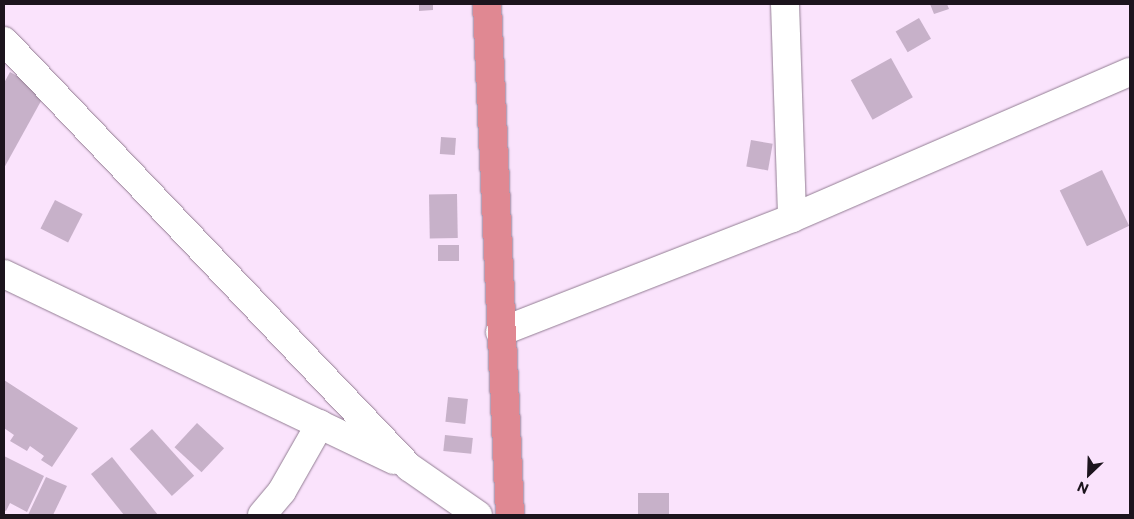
<!DOCTYPE html>
<html>
<head>
<meta charset="utf-8">
<style>
	body { margin:0 }
	#map { position:relative; width:1134px; height:519px; overflow:hidden; background:#fae3fc; font-family:Commissioner,sans-serif }
	div>[style] { position:absolute }
	.building>* { inset:0; background:#c7b1c9; transform-origin:0 0 }
	.roads { filter:drop-shadow(0 0 1px #927d93) drop-shadow(0 0 1px #927d93) }
	.minor>* { height:28px; margin:-14px; padding:0 14px; transform-origin:14px; border-radius:14px; background:#fff }
	.highway>* { height:28px; margin:-14px; padding:0 14px; transform-origin:14px; border-radius:14px; background:#e08892 }
	span { translate:-50% -50%; white-space:nowrap; text-align:center; line-height:1.15; -webkit-text-stroke:5px #fae3fc; paint-order:stroke }
	.frame { position:absolute; inset:0; border:5px solid #1c141d; pointer-events:none }
	.north { position:absolute; left:1064px; top:449px; width:50px; height:50px; -webkit-text-stroke:4px #fae3fc; paint-order:stroke; rotate:204deg; font-size:14px; font-weight:700; line-height:20px; text-align:center; color:#1c141d }
	.north::after { content:''; display:block; margin:auto; width:18px; height:22px; background:#1c141d; clip-path:polygon(50% 0,100% 100%,50% 72%,0 100%) }
</style>
</head>
<body>
<div id="map">
	<div class="building">
		<div style="clip-path:polygon(419px 4px,433px 4px,433px 10px,419px 11px)"></div>
		<div style="clip-path:polygon(930px 4px,947px 4px,949px 9px,934px 14px)"></div>
		<div style="left:919px;top:18px;width:24px;height:27px;rotate:60deg"></div>
		<div style="left:891px;top:58px;width:45px;height:46px;rotate:61deg"></div>
		<div style="clip-path:polygon(10px 72px,46px 92px,4px 168px,4px 83px)"></div>
		<div style="left:441px;top:137px;width:15px;height:17px;rotate:4deg"></div>
		<div style="left:751px;top:140px;width:22px;height:27px;rotate:10deg"></div>
		<div style="left:1102px;top:170px;width:62px;height:47px;rotate:64deg"></div>
		<div style="left:457px;top:194px;width:44px;height:28px;rotate:89deg"></div>
		<div style="left:55px;top:200px;width:31px;height:32px;rotate:27deg"></div>
		<div style="left:459px;top:245px;width:16px;height:21px;rotate:90deg"></div>
		<div style="clip-path:polygon(4px 380px,78px 428px,52px 467px,41px 460px,44px 456px,30px 446px,27px 451px,10px 441px,14px 435px,4px 428px)"></div>
		<div style="left:448px;top:397px;width:20px;height:25px;rotate:6deg"></div>
		<div style="left:197px;top:423px;width:37px;height:33px;rotate:43deg"></div>
		<div style="left:152px;top:429px;width:63px;height:30px;rotate:48deg"></div>
		<div style="left:445px;top:435px;width:28px;height:16px;rotate:6deg"></div>
		<div style="clip-path:polygon(4px 456px,44px 476px,27px 512px,10px 503px,6px 511px,4px 510px)"></div>
		<div style="clip-path:polygon(112px 457px,158px 515px,124px 515px,91px 474px)"></div>
		<div style="clip-path:polygon(46px 477px,67px 486px,53px 515px,28px 515px)"></div>
		<div style="left:638px;top:493px;width:31px;height:22px"></div>
	</div>
	<div class="roads">
		<div class="minor">
			<div style="left:785px;top:4px;width:214px;rotate:88.1deg"></div>
			<div style="left:4px;top:41px;width:588px;rotate:46.45deg"></div>
			<div style="left:409px;top:467px;width:84px;rotate:34.8deg"></div>
			<div style="left:4px;top:274px;width:432px;rotate:25.5deg"></div>
			<div style="left:500px;top:332px;width:313px;rotate:-21.3deg"></div>
			<div style="left:792px;top:218px;width:368px;rotate:-23.4deg"></div>
			<div style="left:262px;top:515px;width:31px;rotate:-50deg"></div>
			<div style="left:282px;top:491px;width:77px;rotate:-60.4deg"></div>
		</div>
		<div class="highway">
			<div style="left:487px;top:4px;width:512px;rotate:87.42deg"></div>
		</div>
	</div>
	<div class="frame"></div>
	<div class="north">N</div>
</div>
</body>
</html>
